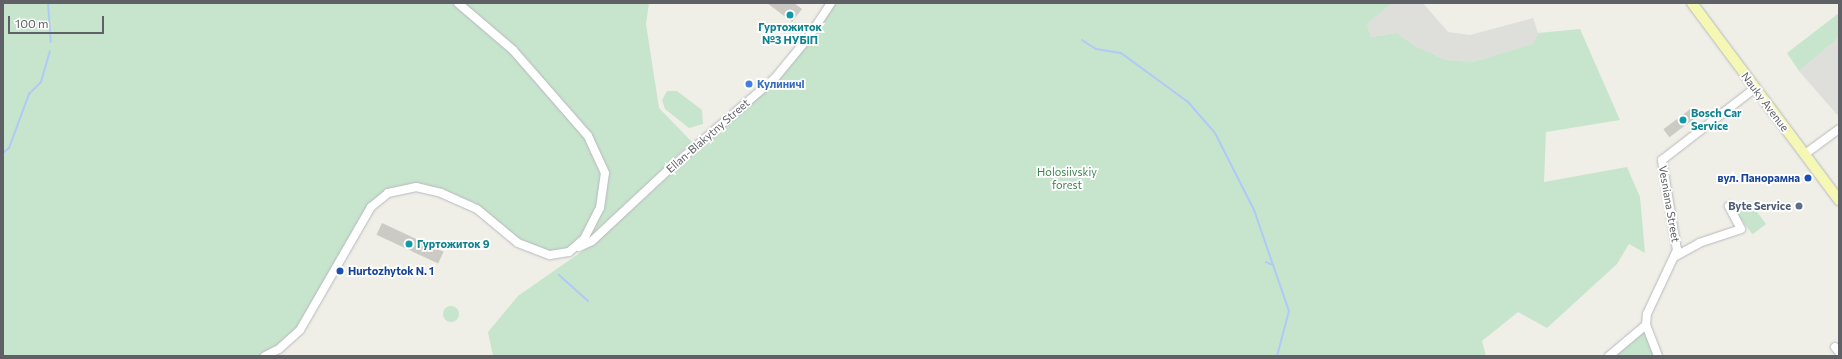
<!DOCTYPE html>
<html>
<head>
<meta charset="utf-8">
<style>
	body { margin:0 }
	#map { position:relative; width:1842px; height:359px; overflow:hidden; background:#efefe8; font-family:Commissioner,sans-serif }
	div>[style] { position:absolute }
	.industrial>* { inset:0; background:#dededa }
	.green>* { inset:0; background:#c7e4cd; transform-origin:0 0 }
	.round { border-radius:50% }
	.stream>* { height:2px; margin:-1px; padding:0 1px; transform-origin:1px; border-radius:1px; background:#b0caf7 }
	.building>* { inset:0; background:#cbcac4; transform-origin:0 0 }
	.roads { filter:drop-shadow(0 0 1px #b8b8bd) drop-shadow(0 0 1px #b8b8bd) }
	.minor>* { height:8px; margin:-4px; padding:0 4px; transform-origin:4px; border-radius:4px; background:#fff }
	.major>* { height:10px; margin:-5px; padding:0 5px; transform-origin:5px; border-radius:5px; background:#f5f7b5 }
	.dots>* { width:11px; height:11px; translate:-50% -50%; box-sizing:border-box; border:2px solid #fff; border-radius:50% }
	span { translate:-50% -50%; white-space:nowrap; text-align:center; line-height:1.15; -webkit-text-stroke:3.5px #fff; paint-order:stroke }
	.culture-label { font-size:11px; color:#0d838f; font-weight:700 }
	.left { translate:0 -50%; text-align:left }
	.shop-label { font-size:11px; color:#366cbe; font-weight:700 }
	.street-label { font-size:11px; color:#5f6166 }
	.park-label { font-size:11px; color:#408450 }
	.transit-label { font-size:11px; color:#164399; font-weight:700 }
	.right { translate:-100% -50%; text-align:right }
	.service-label { font-size:11px; color:#4e5e75; font-weight:700 }
	.frame { position:absolute; inset:0; border:4px solid #5f6166; pointer-events:none }
	.scale { position:absolute; left:8px; top:16px; width:96px; height:18px; box-sizing:border-box; border:2px solid #5f6166; border-top:0; padding-left:5px; font-size:12px; line-height:14px; white-space:nowrap; color:#5f6166; -webkit-text-stroke:3px #fff; paint-order:stroke }
</style>
</head>
<body>
<div id="map">
	<div class="industrial">
		<div style="clip-path:polygon(1392px 3px,1423px 3px,1448px 32px,1470px 35px,1533px 18px,1538px 33px,1534px 44px,1473px 62px,1446px 60px,1415px 46px,1397px 33px,1371px 37px,1367px 24px)"></div>
		<div style="clip-path:polygon(1839px 37px,1839px 117px,1799px 71px)"></div>
	</div>
	<div class="green">
		<div style="clip-path:polygon(3px 3px,649px 3px,646px 24px,659px 108px,692px 142px,581px 245px,551px 253px,520px 241px,479px 207px,416px 184px,368px 206px,297px 329px,278px 346px,258px 356px,3px 356px)"></div>
		<div style="clip-path:polygon(833px 3px,1392px 3px,1367px 24px,1371px 37px,1397px 33px,1415px 46px,1446px 60px,1473px 62px,1533px 44px,1538px 33px,1580px 29px,1620px 120px,1546px 132px,1544px 182px,1627px 167px,1640px 197px,1645px 253px,1629px 244px,1617px 264px,1547px 328px,1518px 312px,1482px 341px,1486px 356px,493px 356px,488px 332px,518px 296px,594px 243px,776px 80px)"></div>
		<div style="clip-path:polygon(1839px 13px,1839px 37px,1799px 71px,1787px 53px)"></div>
		<div style="clip-path:polygon(667px 91px,677px 91px,702px 110px,703px 124px,689px 128px,665px 109px,662px 100px)"></div>
		<div style="left:1751px;top:204px;width:25px;height:17px;rotate:53deg"></div>
		<div class="round" style="left:443px;top:306px;width:16px;height:16px"></div>
		<div style="clip-path:polygon(1639px 331px,1649px 334px,1658px 356px,1611px 356px)"></div>
	</div>
	<div class="stream">
		<div style="left:48px;top:3px;width:39px;rotate:86deg"></div>
		<div style="left:1082px;top:40px;width:17px;rotate:33deg"></div>
		<div style="left:1096px;top:49px;width:25px;rotate:9deg"></div>
		<div style="left:1121px;top:53px;width:83px;rotate:36.2deg"></div>
		<div style="left:1188px;top:102px;width:41px;rotate:48.9deg"></div>
		<div style="left:1215px;top:133px;width:86px;rotate:63.1deg"></div>
		<div style="left:1254px;top:210px;width:107px;rotate:70.9deg"></div>
		<div style="left:1289px;top:311px;width:47px;rotate:104.9deg"></div>
		<div style="left:3px;top:153px;width:8px;rotate:-40deg"></div>
		<div style="left:9px;top:148px;width:58px;rotate:-69.7deg"></div>
		<div style="left:29px;top:94px;width:17px;rotate:-45deg"></div>
		<div style="left:41px;top:82px;width:32px;rotate:-74deg"></div>
		<div style="left:1266px;top:262px;width:8px;rotate:23deg"></div>
		<div style="left:559px;top:275px;width:39px;rotate:42deg"></div>
	</div>
	<div class="building">
		<div style="clip-path:polygon(767px 3px,794px 3px,802px 9px,792px 22px)"></div>
		<div style="left:1693px;top:107px;width:10px;height:37px;rotate:53deg"></div>
		<div style="left:382px;top:223px;width:68px;height:13px;rotate:25deg"></div>
	</div>
	<div class="roads">
		<div class="minor">
			<div style="left:1805px;top:154px;width:42px;rotate:-36.3deg"></div>
			<div style="left:579px;top:247px;width:14px;rotate:-25deg"></div>
			<div style="left:592px;top:241px;width:101px;rotate:-43deg"></div>
			<div style="left:666px;top:172px;width:144px;rotate:-40.8deg"></div>
			<div style="left:775px;top:78px;width:52px;rotate:-50.5deg"></div>
			<div style="left:808px;top:38px;width:42px;rotate:-56.7deg"></div>
			<div style="left:1676px;top:256px;width:26px;rotate:-29deg"></div>
			<div style="left:1699px;top:243px;width:44px;rotate:-18.4deg"></div>
			<div style="left:1741px;top:229px;width:26px;rotate:-118deg"></div>
			<div style="left:1835px;top:347px;width:6px;rotate:51deg"></div>
			<div style="left:265px;top:356px;width:16px;rotate:-27deg"></div>
			<div style="left:279px;top:349px;width:28px;rotate:-42deg"></div>
			<div style="left:300px;top:330px;width:142px;rotate:-60deg"></div>
			<div style="left:371px;top:207px;width:22px;rotate:-39deg"></div>
			<div style="left:388px;top:193px;width:29px;rotate:-12deg"></div>
			<div style="left:416px;top:187px;width:26px;rotate:13deg"></div>
			<div style="left:441px;top:193px;width:39px;rotate:24deg"></div>
			<div style="left:477px;top:209px;width:53px;rotate:39.7deg"></div>
			<div style="left:518px;top:243px;width:34px;rotate:21deg"></div>
			<div style="left:550px;top:255px;width:19px;rotate:-9deg"></div>
			<div style="left:569px;top:252px;width:20px;rotate:-41deg"></div>
			<div style="left:584px;top:239px;width:35px;rotate:-63deg"></div>
			<div style="left:600px;top:208px;width:35px;rotate:-82deg"></div>
			<div style="left:605px;top:173px;width:41px;rotate:-114.7deg"></div>
			<div style="left:588px;top:136px;width:114px;rotate:-131.1deg"></div>
			<div style="left:513px;top:50px;width:72px;rotate:-139.5deg"></div>
			<div style="left:1609px;top:356px;width:48px;rotate:-40deg"></div>
			<div style="left:1658px;top:356px;width:33px;rotate:-111deg"></div>
			<div style="left:1646px;top:325px;width:11px;rotate:-85deg"></div>
			<div style="left:1647px;top:314px;width:71px;rotate:-64.9deg"></div>
			<div style="left:1677px;top:250px;width:91px;rotate:-99.5deg"></div>
			<div style="left:1662px;top:160px;width:118px;rotate:-37.7deg"></div>
		</div>
		<div class="major">
			<div style="left:1692px;top:3px;width:246px;rotate:53.3deg"></div>
		</div>
	</div>
	<div class="dots">
		<div style="left:790px;top:15px;background:#0f9aa8"></div>
		<div style="left:749px;top:84px;background:#3f7fe0"></div>
		<div style="left:1683px;top:120px;background:#0f9aa8"></div>
		<div style="left:1808px;top:178px;background:#1a4fb4"></div>
		<div style="left:1799px;top:206px;background:#5c6f8a"></div>
		<div style="left:409px;top:244px;background:#0f9aa8"></div>
		<div style="left:340px;top:271px;background:#1a4fb4"></div>
	</div>
	<div class="culture-label">
		<span style="left:790px;top:34px">Гуртожиток<br>№3 НУБіП</span>
		<span class="left" style="left:1691px;top:120px">Bosch Car<br>Service</span>
		<span class="left" style="left:417px;top:244px">Гуртожиток 9</span>
	</div>
	<div class="shop-label">
		<span class="left" style="left:757px;top:84px">Кулиничі</span>
	</div>
	<div class="street-label">
		<span style="left:1765px;top:102px;rotate:53deg">Nauky Avenue</span>
		<span style="left:708px;top:136px;rotate:-41deg">Ellan-Blakytny Street</span>
		<span style="left:1669px;top:204px;rotate:80deg">Vesniana Street</span>
	</div>
	<div class="park-label">
		<span style="left:1067px;top:179px">Holosiivskiy<br>forest</span>
	</div>
	<div class="transit-label">
		<span class="right" style="left:1800px;top:178px">вул. Панорамна</span>
		<span class="left" style="left:348px;top:271px">Hurtozhytok N. 1</span>
	</div>
	<div class="service-label">
		<span class="right" style="left:1791px;top:206px">Byte Service</span>
	</div>
	<div class="frame"></div>
	<div class="scale">100 m</div>
</div>
</body>
</html>
